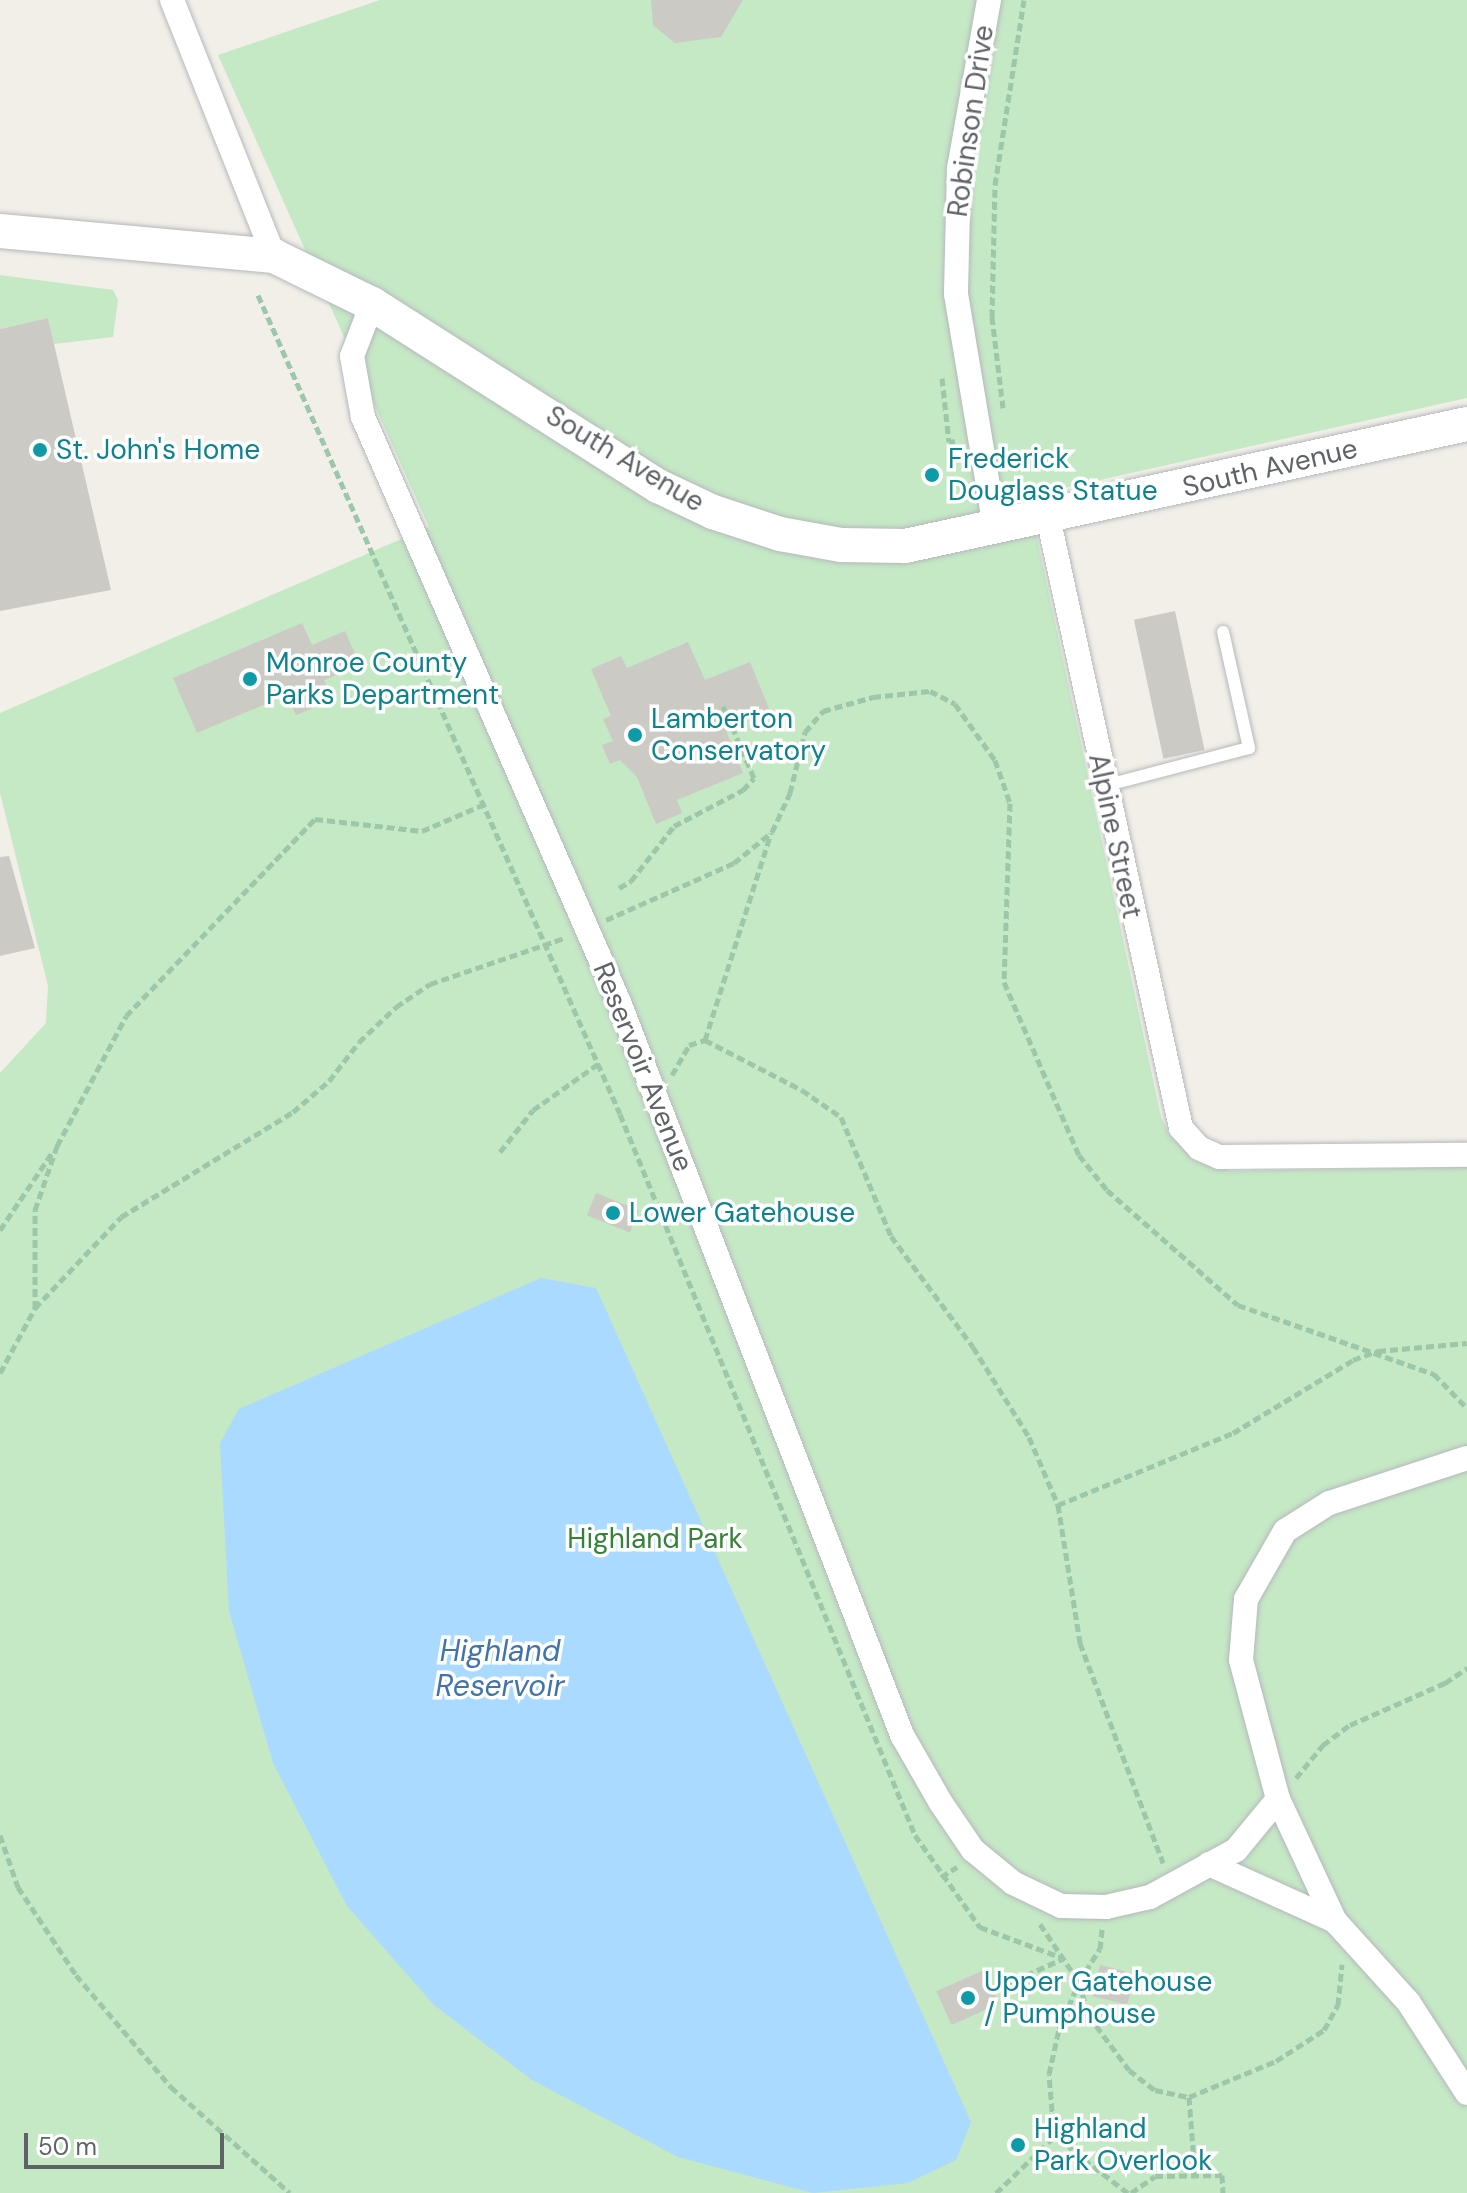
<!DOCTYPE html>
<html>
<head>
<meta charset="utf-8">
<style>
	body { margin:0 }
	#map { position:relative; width:1467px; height:2193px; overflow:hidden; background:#f1efe8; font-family:"DM Sans",sans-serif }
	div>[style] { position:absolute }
	.green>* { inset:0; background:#c5e8c5 }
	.water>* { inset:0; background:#aadaff }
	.building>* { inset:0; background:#cccac5; transform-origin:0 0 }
	.path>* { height:5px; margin-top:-2.5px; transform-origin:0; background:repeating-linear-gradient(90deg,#9cc7a9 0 8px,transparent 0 12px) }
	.roads { filter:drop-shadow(0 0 2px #b5b8bc) drop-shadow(0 0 2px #b5b8bc) }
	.lane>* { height:12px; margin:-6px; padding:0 6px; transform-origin:6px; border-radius:6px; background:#fff }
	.street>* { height:24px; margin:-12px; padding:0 12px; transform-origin:12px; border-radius:12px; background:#fff }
	.secondary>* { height:34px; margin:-17px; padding:0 17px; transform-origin:17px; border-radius:17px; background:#fff }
	.dots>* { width:22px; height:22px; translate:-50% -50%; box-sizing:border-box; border:4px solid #fff; border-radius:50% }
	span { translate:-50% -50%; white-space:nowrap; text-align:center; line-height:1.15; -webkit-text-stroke:7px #fff; paint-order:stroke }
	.street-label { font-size:28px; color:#5f6368 }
	.culture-label { font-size:28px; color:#0d838f }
	.left { translate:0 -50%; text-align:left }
	.park-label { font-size:28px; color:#348238 }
	.water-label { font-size:30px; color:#4174aa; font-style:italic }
	.scale { position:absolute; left:24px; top:2133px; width:200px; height:36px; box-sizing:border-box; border:4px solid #5f6368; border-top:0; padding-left:10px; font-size:24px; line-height:28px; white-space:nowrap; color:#5f6368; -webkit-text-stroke:6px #fff; paint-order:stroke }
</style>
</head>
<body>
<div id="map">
	<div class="green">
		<div style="clip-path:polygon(380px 0,1467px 0,1467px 398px,1028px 496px,1161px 1117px,1169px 1134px,1194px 1161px,1231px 1171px,1467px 1167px,1467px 2193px,0 2193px,0 1073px,46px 1023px,48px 986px,0 793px,0 713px,429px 527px,218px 55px)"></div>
		<div style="clip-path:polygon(0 275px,113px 290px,118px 300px,113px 337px,54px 344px,48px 318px,0 329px)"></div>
	</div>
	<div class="water">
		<div style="clip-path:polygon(541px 1278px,596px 1288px,971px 2122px,956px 2160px,908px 2183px,813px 2193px,678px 2157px,532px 2080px,434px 2005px,347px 1906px,273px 1763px,229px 1611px,220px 1443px,239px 1409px)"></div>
	</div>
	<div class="building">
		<div style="clip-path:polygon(651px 0,743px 0,721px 37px,675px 43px,653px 25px)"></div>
		<div style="clip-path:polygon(48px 318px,111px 590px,0 611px,0 329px)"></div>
		<div style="left:1175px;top:611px;width:142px;height:42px;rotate:78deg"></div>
		<div style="clip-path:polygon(302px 623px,312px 645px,345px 631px,360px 665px,324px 680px,333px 700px,296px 715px,287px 695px,197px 733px,173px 678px)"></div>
		<div style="clip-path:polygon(688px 642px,705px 680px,750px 662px,772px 716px,721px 718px,743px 773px,677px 800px,682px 813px,656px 824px,637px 777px,620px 760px,610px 764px,602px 745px,613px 741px,603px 719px,611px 716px,591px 669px,621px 656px,627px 668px)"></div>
		<div style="clip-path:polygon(9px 856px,35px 948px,0 956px,0 857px)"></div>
		<div style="left:596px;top:1193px;width:46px;height:24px;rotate:22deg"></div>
		<div style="left:1100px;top:1965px;width:36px;height:32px;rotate:14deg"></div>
		<div style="left:984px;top:1970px;width:37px;height:52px;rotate:66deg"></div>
	</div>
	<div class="path">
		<div style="left:258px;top:295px;width:895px;rotate:66.15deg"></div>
		<div style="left:620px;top:1114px;width:779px;rotate:67.75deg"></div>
		<div style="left:915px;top:1835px;width:113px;rotate:54.8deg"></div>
		<div style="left:980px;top:1927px;width:89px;rotate:20.5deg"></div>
		<div style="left:942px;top:378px;width:64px;rotate:83.8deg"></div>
		<div style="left:949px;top:442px;width:6px;rotate:-9deg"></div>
		<div style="left:1003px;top:408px;width:92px;rotate:-96.9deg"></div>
		<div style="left:992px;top:317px;width:132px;rotate:-88.7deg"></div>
		<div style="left:995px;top:185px;width:187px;rotate:-81.1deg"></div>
		<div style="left:619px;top:888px;width:14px;rotate:-30deg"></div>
		<div style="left:631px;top:881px;width:70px;rotate:-52deg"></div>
		<div style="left:674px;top:826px;width:78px;rotate:-27.6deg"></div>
		<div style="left:743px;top:790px;width:16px;rotate:-47deg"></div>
		<div style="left:754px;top:778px;width:78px;rotate:-113.3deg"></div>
		<div style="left:606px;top:920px;width:140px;rotate:-24deg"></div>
		<div style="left:734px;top:863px;width:49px;rotate:-39.2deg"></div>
		<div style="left:772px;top:832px;width:43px;rotate:-65.2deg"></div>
		<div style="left:790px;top:793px;width:63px;rotate:-76.2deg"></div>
		<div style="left:805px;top:732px;width:28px;rotate:-49deg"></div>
		<div style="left:823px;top:711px;width:52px;rotate:-15.6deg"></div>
		<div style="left:873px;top:697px;width:57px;rotate:-6deg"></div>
		<div style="left:930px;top:691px;width:28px;rotate:27deg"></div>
		<div style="left:955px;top:704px;width:69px;rotate:54.5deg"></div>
		<div style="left:995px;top:760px;width:46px;rotate:70.8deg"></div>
		<div style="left:1010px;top:803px;width:179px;rotate:91.9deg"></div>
		<div style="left:1004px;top:982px;width:189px;rotate:66.6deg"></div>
		<div style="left:1079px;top:1155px;width:45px;rotate:51.3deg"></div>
		<div style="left:1107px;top:1190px;width:174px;rotate:41.3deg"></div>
		<div style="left:1238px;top:1305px;width:208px;rotate:19.4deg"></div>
		<div style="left:1434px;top:1374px;width:47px;rotate:45.9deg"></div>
		<div style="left:705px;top:1040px;width:217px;rotate:-72.3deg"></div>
		<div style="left:672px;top:1075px;width:34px;rotate:-60deg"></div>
		<div style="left:689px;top:1045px;width:17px;rotate:-17deg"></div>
		<div style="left:705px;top:1040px;width:109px;rotate:27.3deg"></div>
		<div style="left:802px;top:1090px;width:47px;rotate:34.7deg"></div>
		<div style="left:841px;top:1117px;width:129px;rotate:67.2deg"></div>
		<div style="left:891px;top:1236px;width:138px;rotate:53.5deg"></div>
		<div style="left:973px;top:1347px;width:106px;rotate:58.1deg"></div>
		<div style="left:1029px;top:1437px;width:74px;rotate:66.9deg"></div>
		<div style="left:1058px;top:1505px;width:140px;rotate:80.9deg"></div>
		<div style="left:1080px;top:1643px;width:235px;rotate:69.3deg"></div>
		<div style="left:500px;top:1152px;width:53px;rotate:-51.8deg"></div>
		<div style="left:533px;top:1110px;width:80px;rotate:-35.3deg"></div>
		<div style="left:0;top:1230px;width:93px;rotate:-56deg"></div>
		<div style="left:35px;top:1308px;width:98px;rotate:-90deg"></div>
		<div style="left:35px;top:1210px;width:68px;rotate:-71deg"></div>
		<div style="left:57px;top:1146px;width:147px;rotate:-62deg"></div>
		<div style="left:126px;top:1016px;width:273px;rotate:-46.2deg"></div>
		<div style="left:315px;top:819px;width:108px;rotate:6.4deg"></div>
		<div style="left:422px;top:831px;width:69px;rotate:-23.2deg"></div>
		<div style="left:0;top:1373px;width:74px;rotate:-61.7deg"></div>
		<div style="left:35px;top:1308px;width:125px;rotate:-46.6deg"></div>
		<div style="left:121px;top:1217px;width:202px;rotate:-31.4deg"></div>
		<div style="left:293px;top:1112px;width:48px;rotate:-40.7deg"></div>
		<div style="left:329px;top:1081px;width:49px;rotate:-52.4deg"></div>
		<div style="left:359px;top:1042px;width:51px;rotate:-43.4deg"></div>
		<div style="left:396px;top:1007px;width:41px;rotate:-34.1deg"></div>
		<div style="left:430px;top:984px;width:142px;rotate:-18.9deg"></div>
		<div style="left:1058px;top:1505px;width:189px;rotate:-22.4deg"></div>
		<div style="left:1233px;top:1433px;width:140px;rotate:-31.3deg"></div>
		<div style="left:1353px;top:1360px;width:27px;rotate:-20deg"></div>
		<div style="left:1378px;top:1351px;width:89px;rotate:-5.1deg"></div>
		<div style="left:1296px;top:1778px;width:43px;rotate:-50.7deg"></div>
		<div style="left:1323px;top:1745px;width:34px;rotate:-37deg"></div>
		<div style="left:1350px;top:1725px;width:104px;rotate:-23.9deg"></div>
		<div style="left:1445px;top:1683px;width:27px;rotate:-34deg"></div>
		<div style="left:0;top:1835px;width:55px;rotate:70.9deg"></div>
		<div style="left:18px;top:1887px;width:105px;rotate:56.6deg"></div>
		<div style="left:76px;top:1975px;width:147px;rotate:49.7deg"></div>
		<div style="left:171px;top:2087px;width:159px;rotate:41.7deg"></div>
		<div style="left:941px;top:1877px;width:19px;rotate:-32deg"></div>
		<div style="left:1040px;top:1924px;width:70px;rotate:56.1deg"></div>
		<div style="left:1079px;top:1982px;width:39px;rotate:-58deg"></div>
		<div style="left:1100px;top:1949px;width:20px;rotate:-84deg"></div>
		<div style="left:993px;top:1990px;width:76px;rotate:-24.2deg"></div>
		<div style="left:1189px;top:2097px;width:78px;rotate:85.6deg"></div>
		<div style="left:996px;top:2193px;width:86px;rotate:-44.1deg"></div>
		<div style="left:1128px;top:2193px;width:71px;rotate:-142.5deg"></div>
		<div style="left:1072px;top:2150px;width:33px;rotate:-125deg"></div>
		<div style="left:1053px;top:2123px;width:49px;rotate:-94.7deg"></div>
		<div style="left:1049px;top:2074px;width:46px;rotate:-77.5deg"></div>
		<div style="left:1059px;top:2029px;width:51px;rotate:-66.9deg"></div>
		<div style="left:1079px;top:1982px;width:35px;rotate:74deg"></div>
		<div style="left:1089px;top:2016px;width:67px;rotate:53.5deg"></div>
		<div style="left:1129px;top:2070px;width:33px;rotate:38deg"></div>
		<div style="left:1155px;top:2090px;width:35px;rotate:12deg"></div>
		<div style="left:1189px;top:2097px;width:94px;rotate:-22.5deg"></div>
		<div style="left:1276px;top:2061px;width:57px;rotate:-32.9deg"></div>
		<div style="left:1324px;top:2030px;width:29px;rotate:-61deg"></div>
		<div style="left:1338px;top:2005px;width:41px;rotate:-84.4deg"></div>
		<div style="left:1131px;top:2193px;width:29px;rotate:-35deg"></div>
		<div style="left:1155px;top:2176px;width:67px;rotate:-0.9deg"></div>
		<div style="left:1222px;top:2175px;width:18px;rotate:87deg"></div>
	</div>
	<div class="roads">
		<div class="lane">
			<div style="left:1104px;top:786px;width:150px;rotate:-14.7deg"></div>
			<div style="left:1249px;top:748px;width:119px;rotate:-102.6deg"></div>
		</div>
		<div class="street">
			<div style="left:172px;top:0;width:276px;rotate:68.3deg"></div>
			<div style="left:989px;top:0;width:172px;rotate:100.1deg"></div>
			<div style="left:959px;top:169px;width:125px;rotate:91.4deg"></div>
			<div style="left:956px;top:294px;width:237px;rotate:80.5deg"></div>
			<div style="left:372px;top:304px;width:56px;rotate:111deg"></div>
			<div style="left:352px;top:356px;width:62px;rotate:79.8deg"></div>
			<div style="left:363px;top:417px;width:639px;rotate:66.37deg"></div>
			<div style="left:619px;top:1002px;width:786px;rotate:68.89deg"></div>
			<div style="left:902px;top:1735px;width:78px;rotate:60.2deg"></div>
			<div style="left:941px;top:1803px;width:57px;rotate:55.8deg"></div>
			<div style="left:973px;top:1850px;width:52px;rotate:39.5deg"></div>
			<div style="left:1013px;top:1883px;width:53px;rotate:25.6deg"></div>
			<div style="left:1061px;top:1906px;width:45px;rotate:1.3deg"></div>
			<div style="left:1106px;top:1907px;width:45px;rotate:-12.8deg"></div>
			<div style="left:1150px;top:1897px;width:98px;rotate:-28.7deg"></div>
			<div style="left:1236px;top:1850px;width:66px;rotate:-50.5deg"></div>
			<div style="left:1048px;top:517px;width:625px;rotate:77.72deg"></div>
			<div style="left:1181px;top:1128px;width:27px;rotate:48deg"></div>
			<div style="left:1199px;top:1148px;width:22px;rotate:24deg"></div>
			<div style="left:1219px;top:1157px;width:248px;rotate:-0.5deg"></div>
			<div style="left:1467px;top:1458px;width:145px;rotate:161.9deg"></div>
			<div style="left:1329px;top:1503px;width:52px;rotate:147.5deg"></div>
			<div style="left:1285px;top:1531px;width:78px;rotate:119.8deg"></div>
			<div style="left:1246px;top:1599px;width:61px;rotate:94.7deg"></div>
			<div style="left:1241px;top:1660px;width:144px;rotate:75.1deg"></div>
			<div style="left:1278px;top:1799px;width:135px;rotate:65deg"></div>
			<div style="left:1335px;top:1921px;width:110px;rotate:47.9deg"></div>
			<div style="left:1409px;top:2003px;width:107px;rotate:57.2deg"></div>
			<div style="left:1209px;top:1864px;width:138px;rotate:24.3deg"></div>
		</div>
		<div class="secondary">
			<div style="left:0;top:231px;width:275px;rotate:5.2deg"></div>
			<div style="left:274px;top:256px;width:109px;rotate:26.1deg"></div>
			<div style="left:372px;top:304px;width:339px;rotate:32.5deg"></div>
			<div style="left:658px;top:486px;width:61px;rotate:25.3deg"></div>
			<div style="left:713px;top:512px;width:71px;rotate:18.2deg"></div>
			<div style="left:780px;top:534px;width:62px;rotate:10.2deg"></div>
			<div style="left:841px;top:545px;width:64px;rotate:0.9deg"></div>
			<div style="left:905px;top:546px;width:575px;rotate:-12.25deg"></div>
		</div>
	</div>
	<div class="dots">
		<div style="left:40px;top:450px;background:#0f9aa8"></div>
		<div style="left:932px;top:475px;background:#0f9aa8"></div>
		<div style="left:250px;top:679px;background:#0f9aa8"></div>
		<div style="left:635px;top:735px;background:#0f9aa8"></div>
		<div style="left:613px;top:1213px;background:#0f9aa8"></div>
		<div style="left:968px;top:1998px;background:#0f9aa8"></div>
		<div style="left:1018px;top:2145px;background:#0f9aa8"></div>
	</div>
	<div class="street-label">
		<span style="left:971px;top:121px;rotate:-82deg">Robinson Drive</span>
		<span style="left:625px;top:459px;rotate:31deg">South Avenue</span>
		<span style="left:1270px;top:468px;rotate:-13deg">South Avenue</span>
		<span style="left:1115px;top:836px;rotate:78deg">Alpine Street</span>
		<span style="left:643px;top:1067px;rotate:68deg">Reservoir Avenue</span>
	</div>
	<div class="culture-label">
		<span class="left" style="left:56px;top:450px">St. John's Home</span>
		<span class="left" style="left:948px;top:475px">Frederick<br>Douglass Statue</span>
		<span class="left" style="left:266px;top:679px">Monroe County<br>Parks Department</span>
		<span class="left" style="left:651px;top:735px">Lamberton<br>Conservatory</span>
		<span class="left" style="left:629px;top:1213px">Lower Gatehouse</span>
		<span class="left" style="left:984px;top:1998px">Upper Gatehouse<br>/ Pumphouse</span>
		<span class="left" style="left:1034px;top:2145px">Highland<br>Park Overlook</span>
	</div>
	<div class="park-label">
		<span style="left:655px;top:1539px">Highland Park</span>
	</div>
	<div class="water-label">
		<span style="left:500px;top:1668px">Highland<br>Reservoir</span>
	</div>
	<div class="scale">50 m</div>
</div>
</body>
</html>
